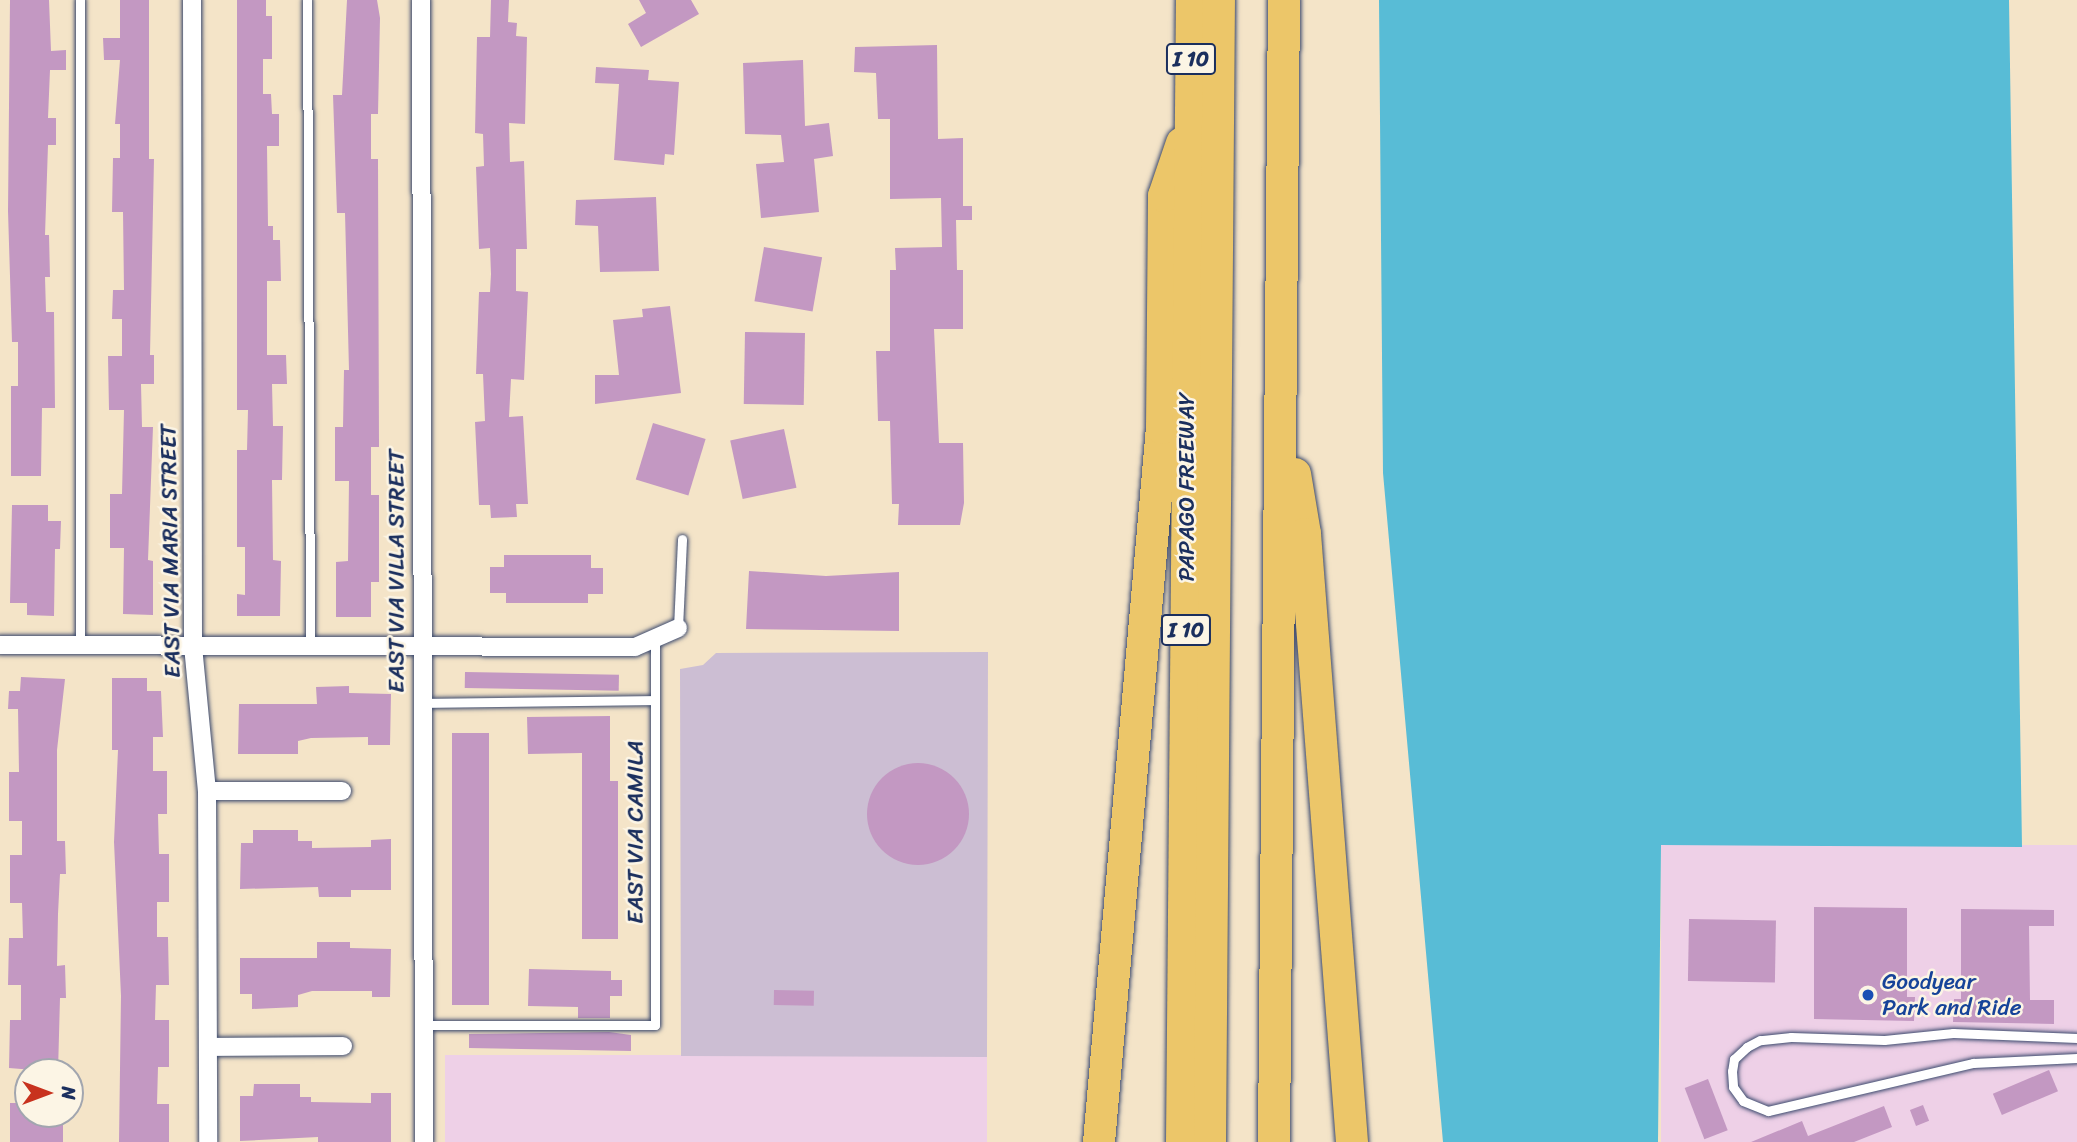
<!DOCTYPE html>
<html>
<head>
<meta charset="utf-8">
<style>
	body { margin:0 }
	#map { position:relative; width:2077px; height:1142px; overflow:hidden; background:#f4e4c8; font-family:Sriracha,sans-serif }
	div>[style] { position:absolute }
	.built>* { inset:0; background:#eed0e7; transform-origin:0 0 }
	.industrial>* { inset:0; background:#ccbed3 }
	.water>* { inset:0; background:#58bcd6 }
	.building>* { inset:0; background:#c398c2; transform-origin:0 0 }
	.round { border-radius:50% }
	.roads { filter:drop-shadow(0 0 2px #3c4a6e) drop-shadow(0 0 2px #3c4a6e) }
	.lane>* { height:9px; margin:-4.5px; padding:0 4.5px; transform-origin:4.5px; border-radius:4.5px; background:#fff }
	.street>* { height:18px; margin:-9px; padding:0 9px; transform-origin:9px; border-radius:9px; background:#fff }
	.highway>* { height:32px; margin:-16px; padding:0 16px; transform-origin:16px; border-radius:16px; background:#ecc669 }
	.dots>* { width:19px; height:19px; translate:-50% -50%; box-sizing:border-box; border:4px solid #fcf5e5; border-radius:50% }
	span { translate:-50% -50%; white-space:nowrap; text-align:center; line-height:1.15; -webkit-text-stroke:5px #fcf5e5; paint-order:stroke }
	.shield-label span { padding:2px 5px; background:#fcf5e5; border:2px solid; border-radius:5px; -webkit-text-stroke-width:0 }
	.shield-label { font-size:21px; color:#1b2f5e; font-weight:700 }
	.street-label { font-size:23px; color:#1b2f5e }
	.transit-label { font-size:23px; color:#164399 }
	.left { translate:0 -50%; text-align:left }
	.north { position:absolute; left:14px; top:1058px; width:70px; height:70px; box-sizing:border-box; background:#fcf5e5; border:2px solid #a2a6af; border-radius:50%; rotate:90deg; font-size:19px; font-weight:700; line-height:28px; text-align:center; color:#1b2f5e }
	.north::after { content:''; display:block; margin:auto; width:24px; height:32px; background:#c8321e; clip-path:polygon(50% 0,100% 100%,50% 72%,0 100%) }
</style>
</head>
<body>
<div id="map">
	<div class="built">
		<div style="left:1661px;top:845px;width:416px;height:297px"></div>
		<div style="left:445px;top:1055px;width:542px;height:87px"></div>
	</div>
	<div class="industrial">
		<div style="clip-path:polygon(988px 652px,987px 1057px,681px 1056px,680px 669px,703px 665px,716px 653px)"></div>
	</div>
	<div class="water">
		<div style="clip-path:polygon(1379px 0,2009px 0,2022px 847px,1661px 845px,1658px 1142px,1443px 1142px,1383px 473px)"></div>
	</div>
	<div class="building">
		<div style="clip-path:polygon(10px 0,49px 0,51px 51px,66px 50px,66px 70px,50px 70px,48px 118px,56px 118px,56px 145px,48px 145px,45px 235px,49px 235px,50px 277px,45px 277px,46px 312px,54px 312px,55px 408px,42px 408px,41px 476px,11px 476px,11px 386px,18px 386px,18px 342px,12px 342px,8px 211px)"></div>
		<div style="clip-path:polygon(120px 0,149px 0,149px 159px,154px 159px,150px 355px,154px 355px,154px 384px,141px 384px,142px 427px,153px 427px,148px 560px,153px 561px,153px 615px,123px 614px,124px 548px,110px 548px,110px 494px,122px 494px,124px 410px,109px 410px,108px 356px,122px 356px,122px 319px,112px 319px,113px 290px,124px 290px,123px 212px,112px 212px,113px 158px,120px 158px,120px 124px,115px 124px,120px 60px,104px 60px,103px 38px,120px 38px)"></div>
		<div style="clip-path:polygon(237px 0,266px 0,266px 16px,272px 16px,272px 59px,263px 59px,263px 94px,271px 94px,272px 114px,279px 114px,279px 146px,267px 146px,268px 226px,273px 226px,273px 240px,280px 240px,281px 281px,267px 281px,267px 355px,286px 355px,287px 384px,272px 384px,273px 426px,283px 426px,282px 480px,272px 480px,273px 560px,281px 561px,280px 616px,237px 616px,237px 594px,245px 595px,245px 547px,237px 547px,237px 450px,247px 450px,248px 410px,237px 410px)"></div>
		<div style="clip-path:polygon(347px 0,377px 0,380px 18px,378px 114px,371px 114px,371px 159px,378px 159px,379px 447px,371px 447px,371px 495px,379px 495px,379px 582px,371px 582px,371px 617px,336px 617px,336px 562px,348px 561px,349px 481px,335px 481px,335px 427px,343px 427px,344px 370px,349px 370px,345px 213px,337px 213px,333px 95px,342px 95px)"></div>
		<div style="clip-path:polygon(491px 0,509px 0,508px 22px,517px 23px,516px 36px,527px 37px,525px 124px,509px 123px,510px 162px,524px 161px,527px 249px,516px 249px,516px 291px,528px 292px,524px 380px,511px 379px,509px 417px,523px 416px,528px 504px,516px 504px,517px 517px,491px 518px,490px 505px,479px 505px,475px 422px,485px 421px,483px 374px,476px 374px,479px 292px,490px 292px,491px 274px,490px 248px,479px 249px,476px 167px,484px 166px,483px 134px,475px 133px,477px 37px,490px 37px)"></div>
		<div style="clip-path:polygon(639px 0,691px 0,699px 14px,641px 47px,628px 24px,646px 13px)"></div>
		<div style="clip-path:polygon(937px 45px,938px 139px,963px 138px,963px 206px,972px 206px,972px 220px,956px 220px,957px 270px,963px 270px,963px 329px,934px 329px,939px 443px,963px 443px,964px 503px,960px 525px,898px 525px,899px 504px,892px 504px,890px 421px,878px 421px,876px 351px,890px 351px,890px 270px,896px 270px,895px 248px,942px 247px,941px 198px,890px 199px,890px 119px,878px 119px,876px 73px,854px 72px,855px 47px)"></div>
		<div style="clip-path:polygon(803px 60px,805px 126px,829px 123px,833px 156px,814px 159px,819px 212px,761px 218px,756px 164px,784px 162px,781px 135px,745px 134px,743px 63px)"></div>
		<div style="clip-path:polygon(596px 67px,649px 70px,648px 80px,679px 82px,674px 155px,665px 154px,664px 165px,614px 160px,619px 84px,595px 83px)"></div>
		<div style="clip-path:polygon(656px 197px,659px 271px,600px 272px,598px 226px,575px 225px,576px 200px)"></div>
		<div style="left:764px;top:247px;width:59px;height:55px;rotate:10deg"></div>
		<div style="clip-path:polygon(670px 306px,681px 393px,595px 404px,595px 375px,619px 375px,613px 320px,643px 317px,642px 309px)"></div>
		<div style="left:745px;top:332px;width:60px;height:72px;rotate:1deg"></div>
		<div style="left:653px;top:423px;width:55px;height:59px;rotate:17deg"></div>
		<div style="left:784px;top:429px;width:60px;height:55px;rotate:78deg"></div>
		<div style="clip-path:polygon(12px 505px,48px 505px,48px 521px,61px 521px,60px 549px,55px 549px,54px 616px,27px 615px,27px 603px,10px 603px)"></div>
		<div style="clip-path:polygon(504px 555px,591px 555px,591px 568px,603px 568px,603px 594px,588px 594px,588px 603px,506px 603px,506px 593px,490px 593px,490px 567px,504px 567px)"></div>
		<div style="clip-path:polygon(749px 571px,826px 576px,899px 572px,899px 631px,746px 629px)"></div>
		<div style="left:465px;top:672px;width:154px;height:16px;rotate:1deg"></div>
		<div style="clip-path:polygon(21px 677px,65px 679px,57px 750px,57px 841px,65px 841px,66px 874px,60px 874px,58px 914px,57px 966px,65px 965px,66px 998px,60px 998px,58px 1072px,9px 1068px,10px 1020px,21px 1020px,21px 985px,8px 985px,9px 938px,23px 938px,22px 903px,10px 903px,10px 855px,22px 855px,22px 821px,9px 821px,9px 772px,19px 772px,18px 709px,8px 709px,9px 691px,20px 691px)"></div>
		<div style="clip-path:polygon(112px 678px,147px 678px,147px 691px,161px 691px,163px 737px,153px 737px,153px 771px,167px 771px,167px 814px,158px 814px,159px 854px,169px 854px,169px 902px,157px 902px,157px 937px,168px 937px,169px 985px,156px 985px,155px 1020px,169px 1020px,169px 1067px,158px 1067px,157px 1104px,169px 1104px,169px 1142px,119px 1142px,121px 996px,114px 842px,118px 750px,112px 750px)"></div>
		<div style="clip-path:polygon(349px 686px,349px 693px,391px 694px,390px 745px,368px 745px,368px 737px,311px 738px,298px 741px,298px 754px,238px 754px,239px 704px,317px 704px,316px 687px)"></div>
		<div style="clip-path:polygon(610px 716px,610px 781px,618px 781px,618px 939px,582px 939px,582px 753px,528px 754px,527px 717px)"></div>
		<div style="left:452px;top:733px;width:37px;height:272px"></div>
		<div class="round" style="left:867px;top:763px;width:102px;height:102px"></div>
		<div style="clip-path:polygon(253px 830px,298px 830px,298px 841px,312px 841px,312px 848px,371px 847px,371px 840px,391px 839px,391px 890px,351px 890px,351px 897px,319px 897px,318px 887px,240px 889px,241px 843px,253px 843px)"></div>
		<div style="clip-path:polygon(1814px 907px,1907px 908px,1907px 997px,1915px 997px,1914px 1021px,1814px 1019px)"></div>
		<div style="clip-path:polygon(1961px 909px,2054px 910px,2054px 926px,2029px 926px,2030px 1000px,2054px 1000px,2054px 1024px,1953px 1022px,1954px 999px,1961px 999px)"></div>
		<div style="left:1689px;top:919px;width:87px;height:62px;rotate:1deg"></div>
		<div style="clip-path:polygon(317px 942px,350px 942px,350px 948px,391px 949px,390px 997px,372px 997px,372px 991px,312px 991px,298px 995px,298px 1007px,252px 1009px,252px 994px,240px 994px,240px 958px,317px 958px)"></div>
		<div style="clip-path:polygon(529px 969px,611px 971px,611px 980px,622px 980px,622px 996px,610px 996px,610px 1018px,578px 1018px,578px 1007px,528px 1006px)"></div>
		<div style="left:774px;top:990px;width:40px;height:15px;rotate:1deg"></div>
		<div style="clip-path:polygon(609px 1032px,631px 1035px,631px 1051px,469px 1048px,469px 1034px)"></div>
		<div style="left:2049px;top:1070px;width:23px;height:61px;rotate:67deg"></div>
		<div style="left:1708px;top:1079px;width:55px;height:25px;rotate:69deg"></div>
		<div style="clip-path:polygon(254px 1084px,300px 1084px,300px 1097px,311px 1097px,311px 1102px,371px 1103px,371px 1093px,391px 1093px,391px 1142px,318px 1142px,318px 1137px,240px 1141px,240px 1096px,253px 1096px)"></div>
		<div style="clip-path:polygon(10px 1103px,28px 1103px,28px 1114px,63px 1114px,63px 1142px,10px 1142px)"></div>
		<div style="left:1923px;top:1105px;width:17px;height:14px;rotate:69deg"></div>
		<div style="clip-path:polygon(1884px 1106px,1892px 1127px,1854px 1142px,1751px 1142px,1802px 1121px,1808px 1136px)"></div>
	</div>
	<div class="roads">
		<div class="lane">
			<div style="left:80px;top:0;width:646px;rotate:90deg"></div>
			<div style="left:307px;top:0;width:646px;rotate:89.73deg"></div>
			<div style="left:678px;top:628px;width:89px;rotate:-87.4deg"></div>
			<div style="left:422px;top:703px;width:233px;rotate:-0.7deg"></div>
			<div style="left:423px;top:1025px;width:232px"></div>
			<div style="left:655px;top:1025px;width:387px;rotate:-90deg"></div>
			<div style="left:2077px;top:1038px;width:124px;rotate:-177.7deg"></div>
			<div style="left:1953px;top:1033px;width:69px;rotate:174.2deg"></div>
			<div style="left:1884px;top:1040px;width:93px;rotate:-178.2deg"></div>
			<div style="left:1791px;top:1037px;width:31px;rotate:174deg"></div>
			<div style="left:1760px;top:1040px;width:15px;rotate:152deg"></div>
			<div style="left:1747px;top:1047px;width:18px;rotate:137deg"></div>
			<div style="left:1734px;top:1059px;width:12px;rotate:99deg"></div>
			<div style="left:1732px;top:1071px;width:16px;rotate:86deg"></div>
			<div style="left:1733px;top:1087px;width:17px;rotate:54deg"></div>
			<div style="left:1743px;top:1101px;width:27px;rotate:22deg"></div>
			<div style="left:1768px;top:1111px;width:211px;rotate:-13.2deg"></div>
			<div style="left:1973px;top:1063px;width:104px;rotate:-2.8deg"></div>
		</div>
		<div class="street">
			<div style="left:192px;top:0;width:646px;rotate:89.91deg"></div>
			<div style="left:193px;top:646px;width:146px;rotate:84.5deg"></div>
			<div style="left:207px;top:791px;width:351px;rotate:89.8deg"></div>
			<div style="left:421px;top:0;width:1142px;rotate:89.85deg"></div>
			<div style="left:0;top:645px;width:635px;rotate:0.18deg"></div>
			<div style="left:635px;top:647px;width:47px;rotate:-23.8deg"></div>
			<div style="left:207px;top:791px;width:135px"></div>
			<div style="left:208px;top:1047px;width:135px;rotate:-0.4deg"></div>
		</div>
		<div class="highway">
			<div style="left:1295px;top:474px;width:61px;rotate:80.5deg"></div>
			<div style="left:1305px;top:534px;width:610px;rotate:85.58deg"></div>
			<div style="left:1099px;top:1142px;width:717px;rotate:-84.96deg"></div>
			<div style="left:1162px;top:428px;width:232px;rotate:-89.5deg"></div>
			<div style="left:1164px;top:196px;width:56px;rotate:-71.2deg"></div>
			<div style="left:1182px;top:1142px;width:1142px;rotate:-89.5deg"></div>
			<div style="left:1210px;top:1142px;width:1142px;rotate:-89.55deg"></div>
			<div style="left:1274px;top:1142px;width:1142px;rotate:-89.5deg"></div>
		</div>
	</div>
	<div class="dots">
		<div style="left:1868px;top:995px;background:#1a4fb4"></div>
	</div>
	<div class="shield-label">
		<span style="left:1191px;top:59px">I 10</span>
		<span style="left:1186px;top:630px">I 10</span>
	</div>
	<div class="street-label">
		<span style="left:1187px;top:487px;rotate:-90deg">PAPAGO FREEWAY</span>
		<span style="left:171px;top:551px;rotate:-91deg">EAST VIA MARIA STREET</span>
		<span style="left:397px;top:571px;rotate:-90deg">EAST VIA VILLA STREET</span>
		<span style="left:636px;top:832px;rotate:-90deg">EAST VIA CAMILA</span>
	</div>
	<div class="transit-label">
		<span class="left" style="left:1882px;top:995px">Goodyear<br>Park and Ride</span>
	</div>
	<div class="north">N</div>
</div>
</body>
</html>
